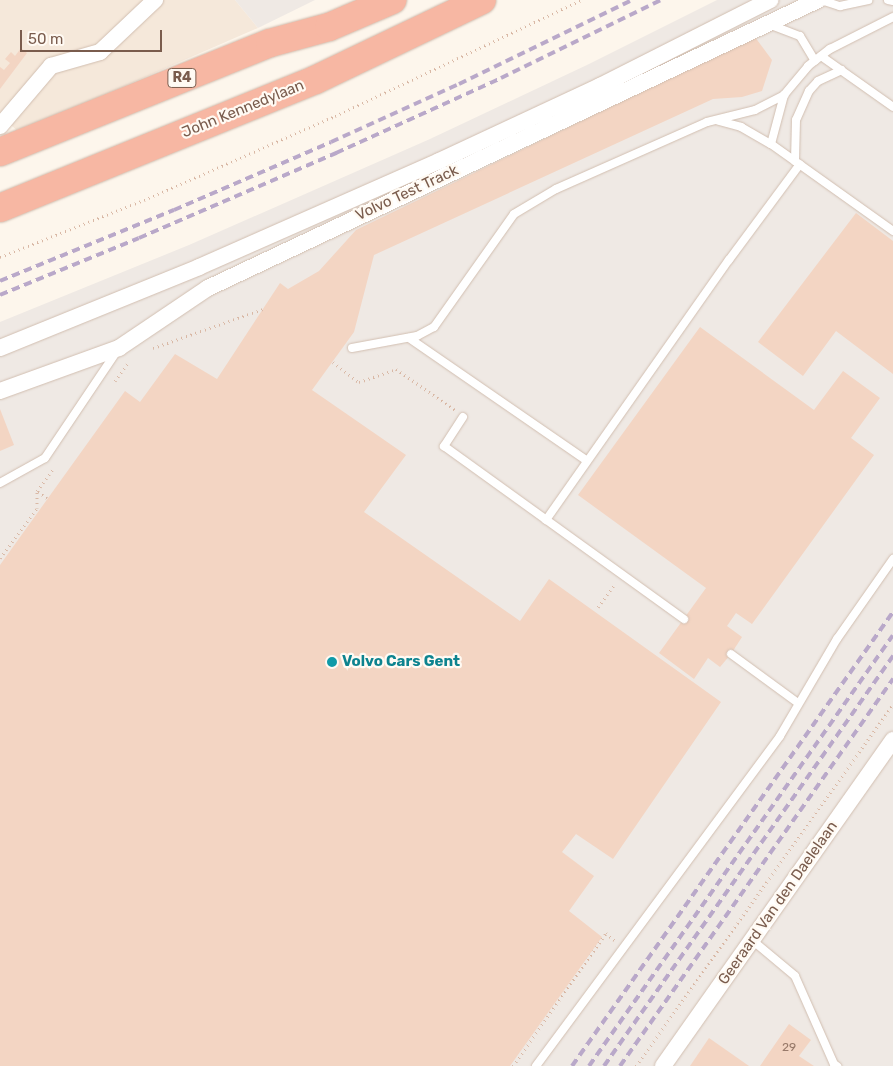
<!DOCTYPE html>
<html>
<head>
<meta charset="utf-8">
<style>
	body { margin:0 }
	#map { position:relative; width:893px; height:1066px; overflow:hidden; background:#fdf6ec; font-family:Rubik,sans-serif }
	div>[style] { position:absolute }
	.residential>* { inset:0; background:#f5e8da }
	.industrial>* { inset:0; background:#efe9e4 }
	.building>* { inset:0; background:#f3d5c3 }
	.path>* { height:3px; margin-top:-1.5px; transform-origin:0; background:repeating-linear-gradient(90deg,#d9b8a5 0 1px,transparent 0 5px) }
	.roads { filter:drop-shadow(0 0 1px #d1beb0) drop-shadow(0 0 1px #d1beb0) }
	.lane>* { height:8px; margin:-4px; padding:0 4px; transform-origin:4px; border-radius:4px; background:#fff }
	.street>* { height:16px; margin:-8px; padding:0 8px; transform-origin:8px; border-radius:8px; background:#fff }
	.highway>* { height:28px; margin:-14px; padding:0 14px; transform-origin:14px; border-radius:14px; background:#f7b7a3 }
	.rail>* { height:4px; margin-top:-2px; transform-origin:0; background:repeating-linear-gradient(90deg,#b9a8c9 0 8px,transparent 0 13px) }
	.dots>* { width:14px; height:14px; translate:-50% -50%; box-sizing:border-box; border:2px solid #fffaf3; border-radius:50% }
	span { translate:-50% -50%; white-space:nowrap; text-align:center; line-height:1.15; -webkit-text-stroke:4.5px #fffaf3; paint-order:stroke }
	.number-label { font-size:12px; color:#987a6a }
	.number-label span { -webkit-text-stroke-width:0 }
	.shield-label span { padding:1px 4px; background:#fffaf3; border:1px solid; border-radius:4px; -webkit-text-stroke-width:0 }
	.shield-label { font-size:14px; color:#7a5c4d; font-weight:700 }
	.street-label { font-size:15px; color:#7a5c4d }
	.culture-label { font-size:15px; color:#0d838f; font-weight:700 }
	.left { translate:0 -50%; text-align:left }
	.scale { position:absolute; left:20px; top:30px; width:142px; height:22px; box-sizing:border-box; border:2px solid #7a5c4d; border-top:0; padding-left:6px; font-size:15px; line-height:18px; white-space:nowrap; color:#7a5c4d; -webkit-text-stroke:4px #fffaf3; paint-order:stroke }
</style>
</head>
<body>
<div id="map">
	<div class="residential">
		<div style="clip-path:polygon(0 0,235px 0,258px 28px,19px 132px,0 116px)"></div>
	</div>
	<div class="industrial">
		<div style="clip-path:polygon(235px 0,315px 0,258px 28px)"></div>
		<div style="clip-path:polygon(717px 0,893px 0,893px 1066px,0 1066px,0 322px,189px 245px,430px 139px,589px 64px)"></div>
	</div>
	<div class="building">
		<div style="clip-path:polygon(755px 37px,772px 60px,762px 91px,742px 97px,713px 99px,374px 255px,354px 332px,312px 390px,406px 455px,364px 512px,520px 621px,549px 579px,721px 702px,613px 859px,576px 834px,562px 852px,594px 876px,569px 911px,602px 937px,510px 1066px,0 1066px,0 565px,125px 391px,140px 402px,175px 354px,217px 379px,280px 283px,288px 289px,319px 271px,356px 230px)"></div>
		<div style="clip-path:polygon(21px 48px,27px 53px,0 89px,0 67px,4px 70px,10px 63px,5px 59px,11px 52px,15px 56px)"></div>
		<div style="clip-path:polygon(856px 213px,893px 241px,893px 374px,836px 331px,803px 376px,758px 342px)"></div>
		<div style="clip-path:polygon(700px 327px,814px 410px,843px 371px,880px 398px,851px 438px,874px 455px,752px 624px,736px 613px,727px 626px,742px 637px,731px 654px,720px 667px,708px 658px,694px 679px,659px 653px,706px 588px,578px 495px)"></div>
		<div style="clip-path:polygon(0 409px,14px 445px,0 451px)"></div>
		<div style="clip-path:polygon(789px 1024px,811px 1040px,799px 1056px,814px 1066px,760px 1066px)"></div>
		<div style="clip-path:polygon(709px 1038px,749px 1066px,690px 1066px)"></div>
	</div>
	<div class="path">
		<div style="left:0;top:257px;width:155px;rotate:-21.6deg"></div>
		<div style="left:144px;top:200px;width:209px;rotate:-23.7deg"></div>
		<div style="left:335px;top:116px;width:273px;rotate:-25.2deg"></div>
		<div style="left:153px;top:348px;width:117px;rotate:-19.5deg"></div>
		<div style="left:333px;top:362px;width:33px;rotate:38deg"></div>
		<div style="left:359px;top:382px;width:39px;rotate:-19deg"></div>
		<div style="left:396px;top:369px;width:72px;rotate:34.8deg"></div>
		<div style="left:115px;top:381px;width:21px;rotate:-55deg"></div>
		<div style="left:47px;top:498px;width:12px;rotate:-145deg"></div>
		<div style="left:37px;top:491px;width:26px;rotate:-54deg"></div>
		<div style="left:0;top:558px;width:62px;rotate:-53.5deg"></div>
		<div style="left:37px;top:508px;width:17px;rotate:-90deg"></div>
		<div style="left:598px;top:607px;width:29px;rotate:-54deg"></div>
		<div style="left:513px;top:1066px;width:162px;rotate:-55deg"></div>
		<div style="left:606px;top:933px;width:11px;rotate:41deg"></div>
		<div style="left:636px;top:1066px;width:443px;rotate:-54.6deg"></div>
	</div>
	<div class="roads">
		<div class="lane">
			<div style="left:821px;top:0;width:20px;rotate:18deg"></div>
			<div style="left:840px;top:6px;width:29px;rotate:-12deg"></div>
			<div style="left:888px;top:0;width:5px;rotate:11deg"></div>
			<div style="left:771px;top:25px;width:31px;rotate:21deg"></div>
			<div style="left:800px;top:36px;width:29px;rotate:59deg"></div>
			<div style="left:821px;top:56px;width:88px;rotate:35.3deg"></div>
			<div style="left:719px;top:121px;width:23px;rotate:15deg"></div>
			<div style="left:741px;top:127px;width:34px;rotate:30deg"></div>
			<div style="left:771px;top:144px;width:150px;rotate:35.5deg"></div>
			<div style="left:771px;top:144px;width:51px;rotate:-75.1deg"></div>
			<div style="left:795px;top:161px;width:41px;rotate:-88.6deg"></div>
			<div style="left:796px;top:120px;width:32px;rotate:-66deg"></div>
			<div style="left:809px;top:91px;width:13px;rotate:-48deg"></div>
			<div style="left:818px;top:81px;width:26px;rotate:-25deg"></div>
			<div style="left:409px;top:338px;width:216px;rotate:34.6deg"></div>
			<div style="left:352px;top:348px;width:66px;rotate:-10.5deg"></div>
			<div style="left:417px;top:336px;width:19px;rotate:-28deg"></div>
			<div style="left:434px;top:327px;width:138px;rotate:-54.7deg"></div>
			<div style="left:514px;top:214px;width:49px;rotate:-30.8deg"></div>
			<div style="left:556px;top:189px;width:165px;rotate:-23.9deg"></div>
			<div style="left:707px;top:122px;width:49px;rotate:-14deg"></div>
			<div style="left:755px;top:110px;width:33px;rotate:-27deg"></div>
			<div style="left:784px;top:95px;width:38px;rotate:-50deg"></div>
			<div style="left:808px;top:66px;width:28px;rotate:-38deg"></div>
			<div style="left:830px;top:49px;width:71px;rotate:-26.9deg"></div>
			<div style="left:463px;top:417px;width:35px;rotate:123deg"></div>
			<div style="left:444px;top:446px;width:296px;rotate:35.8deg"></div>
			<div style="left:0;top:483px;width:51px;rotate:-29.1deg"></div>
			<div style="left:45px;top:458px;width:129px;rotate:-56.1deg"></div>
			<div style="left:546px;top:520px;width:318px;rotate:-54.9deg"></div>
			<div style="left:729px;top:260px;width:119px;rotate:-53.5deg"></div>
			<div style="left:731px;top:654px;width:83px;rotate:36.2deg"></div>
			<div style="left:752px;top:940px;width:56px;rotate:39.9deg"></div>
			<div style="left:795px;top:976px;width:96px;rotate:66.1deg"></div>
			<div style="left:834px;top:1064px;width:4px;rotate:34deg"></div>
			<div style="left:536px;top:1066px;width:410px;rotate:-53.5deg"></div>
			<div style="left:780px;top:736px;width:113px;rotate:-59.6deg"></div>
			<div style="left:837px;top:639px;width:98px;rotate:-55deg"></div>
		</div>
		<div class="street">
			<div style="left:0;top:126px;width:79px;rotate:-49.6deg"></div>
			<div style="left:51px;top:66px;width:51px;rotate:-15.9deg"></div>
			<div style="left:100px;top:52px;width:76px;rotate:-43.4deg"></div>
			<div style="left:0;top:348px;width:215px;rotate:-22.1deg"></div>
			<div style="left:199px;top:267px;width:262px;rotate:-23.8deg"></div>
			<div style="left:439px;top:161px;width:178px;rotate:-25deg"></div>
			<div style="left:600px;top:86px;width:191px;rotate:-26.8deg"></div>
			<div style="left:0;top:391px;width:127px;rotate:-19.9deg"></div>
			<div style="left:119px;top:348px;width:107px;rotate:-34deg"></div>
			<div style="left:208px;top:288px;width:675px;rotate:-25.27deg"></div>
			<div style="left:663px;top:1066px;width:399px;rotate:-54.8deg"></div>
		</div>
		<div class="highway">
			<div style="left:0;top:152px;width:291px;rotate:-22deg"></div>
			<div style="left:270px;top:43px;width:61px;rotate:-15.2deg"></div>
			<div style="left:329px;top:27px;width:69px;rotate:-23.2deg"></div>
			<div style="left:0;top:208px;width:340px;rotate:-22.1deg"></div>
			<div style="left:315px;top:80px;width:185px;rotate:-25.6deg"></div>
		</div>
	</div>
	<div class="rail">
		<div style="left:0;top:281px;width:188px;rotate:-22.2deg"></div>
		<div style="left:174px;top:210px;width:171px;rotate:-23.4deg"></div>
		<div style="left:331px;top:142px;width:141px;rotate:-24.4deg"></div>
		<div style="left:459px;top:84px;width:192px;rotate:-25.9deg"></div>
		<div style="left:0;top:295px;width:150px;rotate:-22.3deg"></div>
		<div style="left:139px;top:238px;width:215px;rotate:-23.3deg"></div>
		<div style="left:336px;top:153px;width:181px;rotate:-24.4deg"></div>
		<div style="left:501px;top:78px;width:178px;rotate:-26deg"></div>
		<div style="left:572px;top:1066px;width:556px;rotate:-54.74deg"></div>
		<div style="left:589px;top:1066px;width:527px;rotate:-54.8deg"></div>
		<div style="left:604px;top:1066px;width:502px;rotate:-54.82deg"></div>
		<div style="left:620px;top:1066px;width:474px;rotate:-54.8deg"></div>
	</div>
	<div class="dots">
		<div style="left:332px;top:662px;background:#0f9aa8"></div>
	</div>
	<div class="number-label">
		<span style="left:789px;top:1048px">29</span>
	</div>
	<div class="shield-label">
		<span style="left:182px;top:78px">R4</span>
	</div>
	<div class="street-label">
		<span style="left:243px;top:109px;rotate:-22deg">John Kennedylaan</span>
		<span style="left:407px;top:193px;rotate:-25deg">Volvo Test Track</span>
		<span style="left:778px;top:903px;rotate:-55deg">Geeraard Van den Daelelaan</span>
	</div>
	<div class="culture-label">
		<span class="left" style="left:342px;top:662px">Volvo Cars Gent</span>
	</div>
	<div class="scale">50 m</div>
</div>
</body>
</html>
